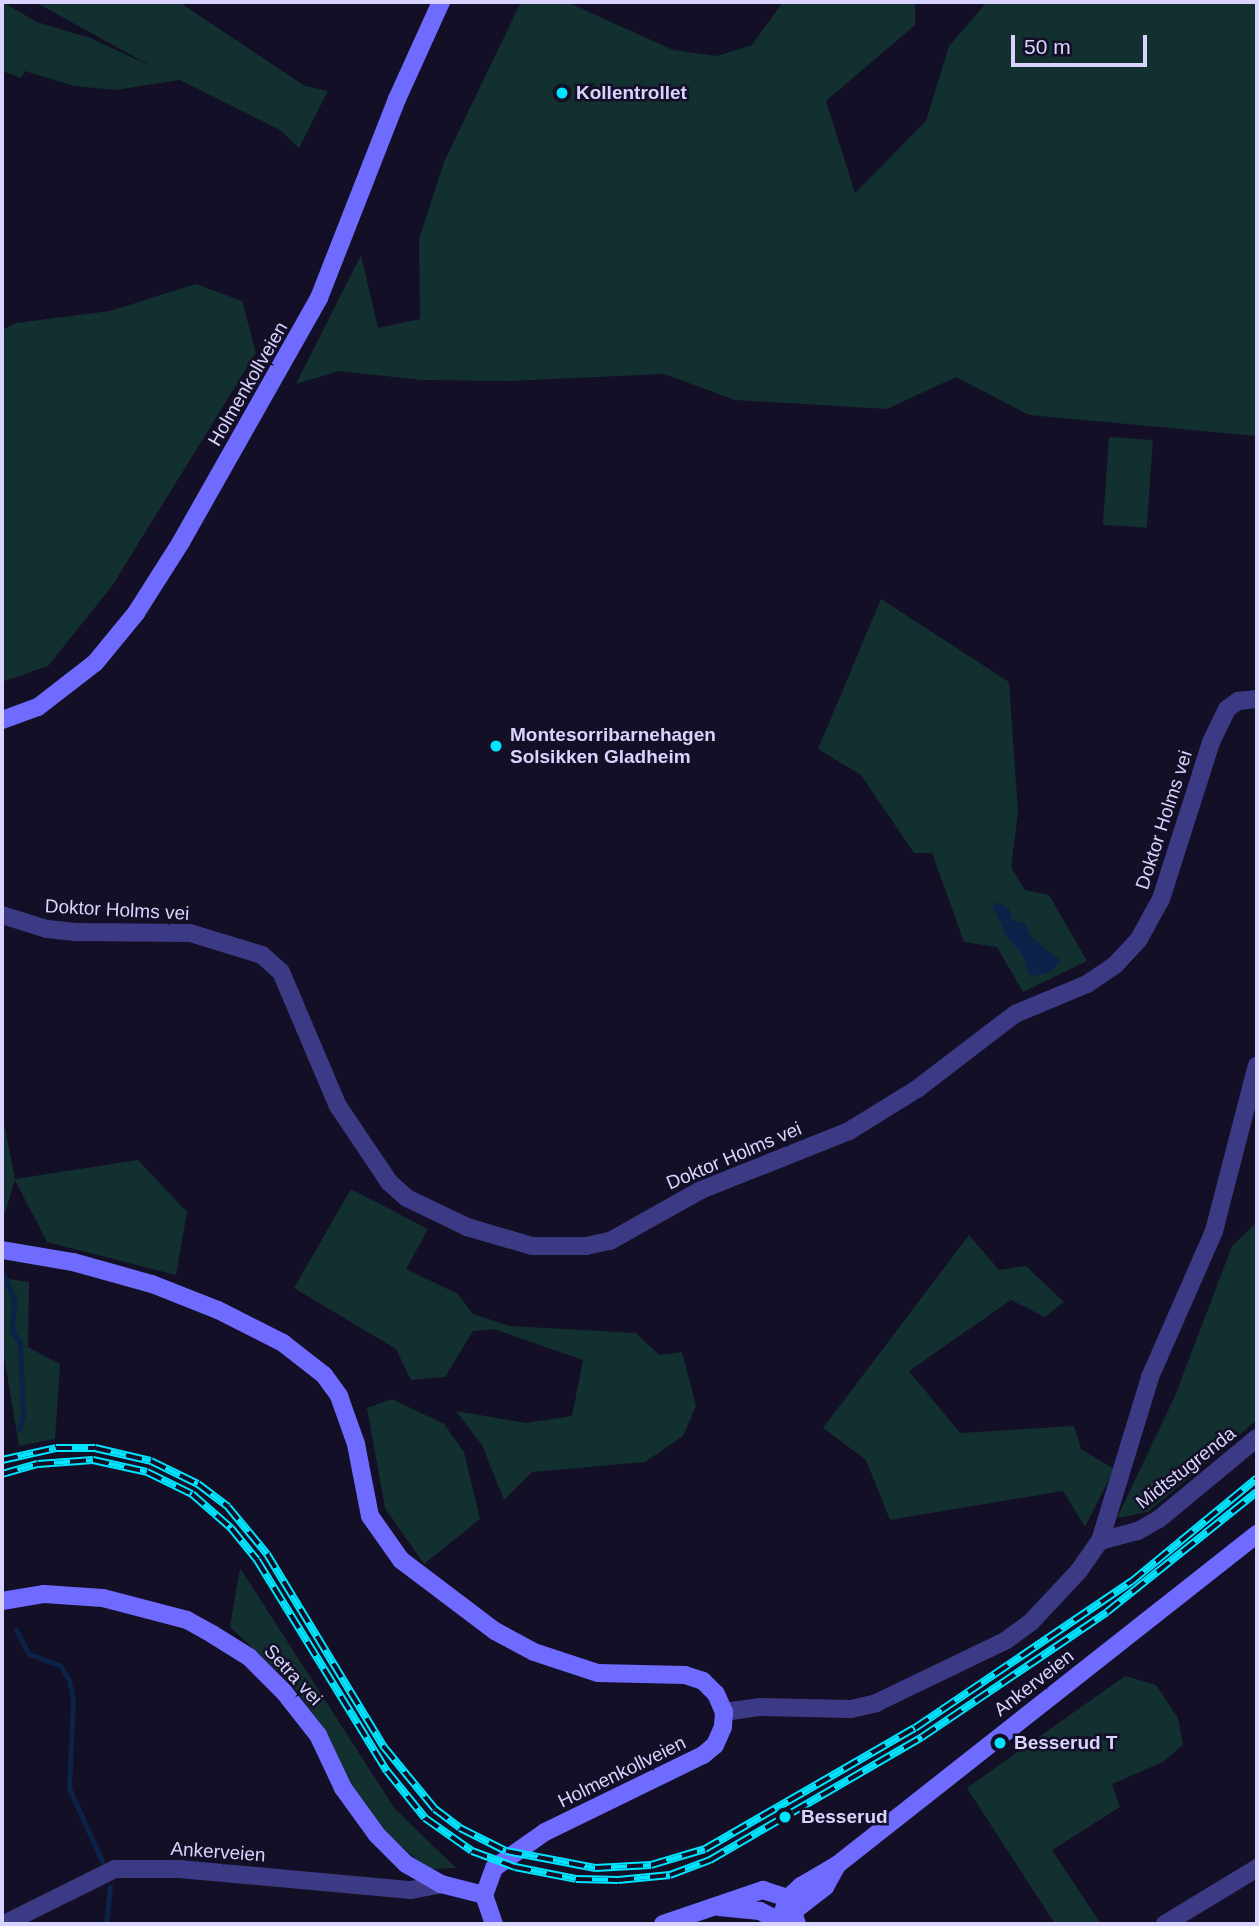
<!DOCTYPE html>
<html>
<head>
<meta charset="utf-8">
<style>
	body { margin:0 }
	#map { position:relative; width:1259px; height:1926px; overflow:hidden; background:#130f26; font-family:Arial,sans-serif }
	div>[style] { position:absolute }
	.green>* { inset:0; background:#12302f; transform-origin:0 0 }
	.water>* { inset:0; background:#0c2248 }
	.stream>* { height:5px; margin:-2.5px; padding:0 2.5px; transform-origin:2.5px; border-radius:2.5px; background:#0c2248 }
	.street>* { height:18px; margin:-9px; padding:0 9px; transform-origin:9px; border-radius:9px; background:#3d3a85 }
	.secondary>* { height:18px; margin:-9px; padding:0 9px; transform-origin:9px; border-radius:9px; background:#6f6bff }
	.rail>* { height:8px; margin-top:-4px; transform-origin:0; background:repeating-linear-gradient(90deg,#130f26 0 16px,#00e5ff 0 32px); box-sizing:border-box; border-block:2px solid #00e5ff }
	.dots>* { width:19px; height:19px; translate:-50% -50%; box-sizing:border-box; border:4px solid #130f26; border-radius:50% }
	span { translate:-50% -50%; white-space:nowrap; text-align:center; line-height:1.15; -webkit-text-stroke:5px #130f26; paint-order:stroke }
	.poi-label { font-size:19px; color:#d9d4ff; font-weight:700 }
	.left { translate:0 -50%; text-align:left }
	.street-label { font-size:19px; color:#d9d4ff }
	.frame { position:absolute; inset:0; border:4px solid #d9d4ff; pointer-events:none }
	.scale { position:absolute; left:1011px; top:35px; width:136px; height:32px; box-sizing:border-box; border:4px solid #d9d4ff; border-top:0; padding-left:9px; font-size:21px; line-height:24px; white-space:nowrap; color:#d9d4ff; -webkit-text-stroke:5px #130f26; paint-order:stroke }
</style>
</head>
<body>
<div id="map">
	<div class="green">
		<div style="clip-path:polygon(2px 2px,37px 22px,90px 38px,153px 67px,35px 2px,179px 2px,305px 86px,328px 91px,299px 148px,280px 130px,180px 80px,116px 90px,74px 86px,25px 71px,21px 78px,2px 71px)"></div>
		<div style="clip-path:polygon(521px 2px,567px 2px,673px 50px,717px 56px,752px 45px,783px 2px,915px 2px,915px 25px,826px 101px,855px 193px,926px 121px,949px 46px,987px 2px,1257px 2px,1257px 436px,1029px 415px,956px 377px,887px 409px,735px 400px,664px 374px,509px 381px,422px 380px,339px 371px,296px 384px,361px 255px,378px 328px,420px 319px,419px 239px,444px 162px)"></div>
		<div style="clip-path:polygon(196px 284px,242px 301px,256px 353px,112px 586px,48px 666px,2px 682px,2px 330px,16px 323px,110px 311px)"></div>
		<div style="left:1109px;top:437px;width:44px;height:88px;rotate:4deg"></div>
		<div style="clip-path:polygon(881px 599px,1009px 682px,1018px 812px,1011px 867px,1025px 890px,1049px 895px,1087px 961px,1023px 992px,997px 947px,964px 942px,932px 853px,914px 853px,861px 775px,818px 749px)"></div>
		<div style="clip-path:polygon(2px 1113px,15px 1179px,138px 1160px,187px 1212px,176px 1275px,47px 1242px,15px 1180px,2px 1222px)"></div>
		<div style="clip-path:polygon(351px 1189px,428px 1229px,406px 1269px,458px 1294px,473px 1314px,510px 1326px,636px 1333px,659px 1355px,682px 1352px,696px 1406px,683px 1436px,645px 1462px,532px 1472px,504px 1500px,482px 1445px,456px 1411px,526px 1423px,572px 1416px,583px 1360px,494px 1329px,473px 1331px,445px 1377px,411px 1380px,396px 1349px,294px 1288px)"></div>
		<div style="clip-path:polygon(1257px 1222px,1257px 1420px,1148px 1512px,1117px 1518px,1175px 1396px,1232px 1246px)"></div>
		<div style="clip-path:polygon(969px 1235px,999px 1270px,1026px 1266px,1064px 1302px,1045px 1317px,1011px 1300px,909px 1371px,960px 1433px,1074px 1426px,1081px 1449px,1114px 1469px,1085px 1527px,1063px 1491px,890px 1520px,866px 1460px,823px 1428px)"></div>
		<div style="clip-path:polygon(2px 1278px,29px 1282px,28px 1347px,60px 1364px,55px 1439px,19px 1446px,2px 1345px)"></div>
		<div style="clip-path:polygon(392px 1399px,444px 1424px,464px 1452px,480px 1519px,424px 1564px,385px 1508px,367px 1408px)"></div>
		<div style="clip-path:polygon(240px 1568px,395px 1809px,456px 1868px,428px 1869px,381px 1829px,349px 1781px,326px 1731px,292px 1685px,230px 1627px)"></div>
		<div style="clip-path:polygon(1125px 1676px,1156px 1685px,1178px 1718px,1183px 1745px,1163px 1762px,1112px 1784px,1120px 1807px,1052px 1850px,1101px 1924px,1055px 1924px,967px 1788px)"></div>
	</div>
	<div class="water">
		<div style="clip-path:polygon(996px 902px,1009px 908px,1012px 920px,1025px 924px,1031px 937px,1060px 960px,1052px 971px,1033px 976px,1028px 973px,1023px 956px,1006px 935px,993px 907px)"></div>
	</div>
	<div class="stream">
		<div style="left:3px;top:1274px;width:28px;rotate:67deg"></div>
		<div style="left:14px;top:1300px;width:31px;rotate:94deg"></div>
		<div style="left:12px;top:1331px;width:14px;rotate:56deg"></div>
		<div style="left:20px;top:1343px;width:72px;rotate:87.6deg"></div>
		<div style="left:23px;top:1415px;width:15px;rotate:106deg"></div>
		<div style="left:16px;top:1630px;width:27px;rotate:62deg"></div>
		<div style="left:29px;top:1654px;width:33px;rotate:20deg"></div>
		<div style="left:60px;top:1665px;width:17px;rotate:59deg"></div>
		<div style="left:69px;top:1680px;width:20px;rotate:79deg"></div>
		<div style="left:73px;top:1700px;width:88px;rotate:92.6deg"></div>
		<div style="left:69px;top:1788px;width:80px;rotate:65.7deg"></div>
		<div style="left:106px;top:1924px;width:38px;rotate:-84deg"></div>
	</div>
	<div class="street">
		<div style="left:2px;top:915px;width:47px;rotate:17.3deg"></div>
		<div style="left:47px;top:929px;width:31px;rotate:6deg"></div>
		<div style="left:78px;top:932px;width:112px;rotate:0.5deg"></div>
		<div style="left:190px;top:933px;width:75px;rotate:17deg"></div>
		<div style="left:262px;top:955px;width:25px;rotate:42deg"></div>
		<div style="left:281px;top:972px;width:146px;rotate:67deg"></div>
		<div style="left:338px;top:1106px;width:92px;rotate:56.1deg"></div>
		<div style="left:389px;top:1182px;width:24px;rotate:42deg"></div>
		<div style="left:407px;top:1198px;width:67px;rotate:25.8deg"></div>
		<div style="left:467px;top:1227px;width:68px;rotate:16.3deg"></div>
		<div style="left:532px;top:1246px;width:54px"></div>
		<div style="left:586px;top:1246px;width:25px;rotate:-12deg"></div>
		<div style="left:610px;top:1241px;width:104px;rotate:-29.3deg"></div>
		<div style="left:701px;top:1190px;width:159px;rotate:-21.7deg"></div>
		<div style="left:849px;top:1131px;width:80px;rotate:-31.7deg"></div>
		<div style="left:917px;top:1089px;width:123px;rotate:-37.4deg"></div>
		<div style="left:1015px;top:1014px;width:78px;rotate:-22.6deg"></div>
		<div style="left:1087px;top:984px;width:34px;rotate:-34deg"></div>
		<div style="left:1115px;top:965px;width:35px;rotate:-47deg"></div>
		<div style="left:1139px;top:939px;width:46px;rotate:-61.2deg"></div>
		<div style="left:1161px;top:899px;width:165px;rotate:-72.3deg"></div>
		<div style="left:1211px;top:742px;width:37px;rotate:-64deg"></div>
		<div style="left:1227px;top:709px;width:14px;rotate:-36deg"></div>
		<div style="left:1238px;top:701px;width:19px;rotate:-6deg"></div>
		<div style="left:1100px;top:1541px;width:39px;rotate:-15deg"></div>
		<div style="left:1138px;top:1531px;width:24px;rotate:-30deg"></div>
		<div style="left:1159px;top:1519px;width:127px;rotate:-39.6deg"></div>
		<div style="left:724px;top:1712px;width:35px;rotate:-8deg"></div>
		<div style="left:759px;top:1707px;width:92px;rotate:1.2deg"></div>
		<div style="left:851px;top:1709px;width:26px;rotate:-13deg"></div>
		<div style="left:876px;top:1703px;width:143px;rotate:-25.7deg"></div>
		<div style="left:1005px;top:1641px;width:32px;rotate:-36deg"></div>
		<div style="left:1031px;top:1622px;width:69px;rotate:-46.8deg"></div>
		<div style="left:1078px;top:1572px;width:38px;rotate:-55deg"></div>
		<div style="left:1100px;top:1541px;width:171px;rotate:-73deg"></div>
		<div style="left:1150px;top:1377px;width:159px;rotate:-66.3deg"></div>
		<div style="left:1214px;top:1231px;width:171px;rotate:-75.5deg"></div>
		<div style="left:4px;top:1924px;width:124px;rotate:-26.4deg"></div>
		<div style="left:115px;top:1869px;width:64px"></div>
		<div style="left:179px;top:1869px;width:233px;rotate:5.2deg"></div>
		<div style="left:411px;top:1890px;width:31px;rotate:-11deg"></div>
		<div style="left:1165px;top:1924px;width:108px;rotate:-31.3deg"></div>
	</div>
	<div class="secondary">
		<div style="left:2px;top:720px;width:38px;rotate:-20deg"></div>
		<div style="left:38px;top:707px;width:72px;rotate:-37.7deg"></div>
		<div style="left:95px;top:663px;width:65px;rotate:-50.6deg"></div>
		<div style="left:136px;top:613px;width:84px;rotate:-57.6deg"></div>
		<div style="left:181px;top:542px;width:280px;rotate:-60.5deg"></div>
		<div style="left:319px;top:298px;width:214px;rotate:-68.6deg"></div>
		<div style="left:397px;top:99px;width:107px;rotate:-65.6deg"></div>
		<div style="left:2px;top:1250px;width:72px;rotate:9.6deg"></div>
		<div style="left:73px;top:1262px;width:82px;rotate:15.6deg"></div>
		<div style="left:152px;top:1284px;width:71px;rotate:21.5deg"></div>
		<div style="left:218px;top:1310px;width:73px;rotate:26.9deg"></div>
		<div style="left:283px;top:1343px;width:52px;rotate:38deg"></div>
		<div style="left:324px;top:1375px;width:26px;rotate:54deg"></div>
		<div style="left:339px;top:1396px;width:51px;rotate:70.5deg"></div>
		<div style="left:356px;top:1444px;width:73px;rotate:79deg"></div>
		<div style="left:370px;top:1516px;width:54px;rotate:54.8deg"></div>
		<div style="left:401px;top:1560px;width:118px;rotate:37.1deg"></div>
		<div style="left:495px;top:1631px;width:44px;rotate:28.3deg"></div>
		<div style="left:534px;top:1652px;width:67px;rotate:18.2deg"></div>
		<div style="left:598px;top:1673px;width:87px;rotate:1.3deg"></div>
		<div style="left:685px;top:1675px;width:19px;rotate:18deg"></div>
		<div style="left:703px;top:1681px;width:18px;rotate:45deg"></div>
		<div style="left:716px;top:1694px;width:20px;rotate:66deg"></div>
		<div style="left:724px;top:1712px;width:15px;rotate:94deg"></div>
		<div style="left:723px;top:1727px;width:20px;rotate:114deg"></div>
		<div style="left:715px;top:1745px;width:16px;rotate:140deg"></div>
		<div style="left:703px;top:1755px;width:176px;rotate:154deg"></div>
		<div style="left:545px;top:1832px;width:62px;rotate:144.8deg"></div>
		<div style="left:494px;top:1868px;width:29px;rotate:110deg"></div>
		<div style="left:484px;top:1895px;width:31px;rotate:71deg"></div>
		<div style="left:2px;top:1601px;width:43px;rotate:-9.5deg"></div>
		<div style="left:44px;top:1594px;width:59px;rotate:3.9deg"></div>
		<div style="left:103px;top:1598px;width:87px;rotate:14.7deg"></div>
		<div style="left:187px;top:1620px;width:29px;rotate:29deg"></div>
		<div style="left:212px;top:1634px;width:44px;rotate:31.9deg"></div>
		<div style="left:249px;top:1657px;width:49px;rotate:45deg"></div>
		<div style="left:284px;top:1692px;width:55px;rotate:51.7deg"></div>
		<div style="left:318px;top:1735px;width:59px;rotate:64.7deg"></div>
		<div style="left:343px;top:1788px;width:58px;rotate:54.1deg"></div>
		<div style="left:377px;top:1835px;width:41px;rotate:45deg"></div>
		<div style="left:406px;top:1864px;width:40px;rotate:29.7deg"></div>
		<div style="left:441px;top:1884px;width:44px;rotate:14.3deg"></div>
		<div style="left:719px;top:1907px;width:41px;rotate:5.6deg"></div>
		<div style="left:760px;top:1911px;width:28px;rotate:27deg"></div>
		<div style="left:785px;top:1918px;width:51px;rotate:-37.8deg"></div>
		<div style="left:825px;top:1887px;width:25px;rotate:-61deg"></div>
		<div style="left:780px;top:1919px;width:22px;rotate:-69deg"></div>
		<div style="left:788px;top:1898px;width:18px;rotate:-43deg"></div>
		<div style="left:801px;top:1886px;width:42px;rotate:-30.3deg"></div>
		<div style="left:837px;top:1865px;width:535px;rotate:-38.24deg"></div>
		<div style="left:663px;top:1924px;width:106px;rotate:-18.8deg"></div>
		<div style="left:763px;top:1890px;width:26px;rotate:18deg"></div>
		<div style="left:788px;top:1898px;width:28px;rotate:71deg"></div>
	</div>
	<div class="rail">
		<div style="left:2px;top:1460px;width:55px;rotate:-12.5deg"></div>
		<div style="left:56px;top:1448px;width:39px"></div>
		<div style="left:95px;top:1448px;width:57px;rotate:13.1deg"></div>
		<div style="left:151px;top:1461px;width:52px;rotate:26.1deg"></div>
		<div style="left:198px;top:1484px;width:38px;rotate:37deg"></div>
		<div style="left:228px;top:1507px;width:61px;rotate:50.3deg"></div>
		<div style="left:267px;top:1554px;width:226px;rotate:58.8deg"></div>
		<div style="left:384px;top:1747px;width:80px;rotate:50.6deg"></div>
		<div style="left:435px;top:1809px;width:31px;rotate:37deg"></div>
		<div style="left:460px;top:1828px;width:51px;rotate:26.6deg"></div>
		<div style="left:506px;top:1851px;width:91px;rotate:10.8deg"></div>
		<div style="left:595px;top:1868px;width:56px;rotate:-3.1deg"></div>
		<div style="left:651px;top:1865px;width:56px;rotate:-16.5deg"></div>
		<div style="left:705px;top:1849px;width:242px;rotate:-30deg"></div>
		<div style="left:915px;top:1728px;width:261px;rotate:-34.1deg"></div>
		<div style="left:1131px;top:1582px;width:163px;rotate:-39.5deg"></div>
		<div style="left:2px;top:1474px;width:37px;rotate:-16deg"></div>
		<div style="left:38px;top:1464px;width:55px;rotate:-4.2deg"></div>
		<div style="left:93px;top:1460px;width:55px;rotate:12.5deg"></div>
		<div style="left:147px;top:1472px;width:50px;rotate:26.1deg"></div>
		<div style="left:192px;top:1494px;width:52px;rotate:41.1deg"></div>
		<div style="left:231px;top:1528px;width:41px;rotate:50.9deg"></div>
		<div style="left:257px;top:1560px;width:248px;rotate:58.4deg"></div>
		<div style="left:387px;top:1771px;width:60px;rotate:51deg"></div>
		<div style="left:425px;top:1818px;width:57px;rotate:35.1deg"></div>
		<div style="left:472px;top:1851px;width:46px;rotate:20.4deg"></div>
		<div style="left:515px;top:1867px;width:62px;rotate:11.1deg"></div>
		<div style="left:576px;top:1879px;width:42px;rotate:1.4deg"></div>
		<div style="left:618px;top:1880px;width:52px;rotate:-5.5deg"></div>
		<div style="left:670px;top:1875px;width:43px;rotate:-20.6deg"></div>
		<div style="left:710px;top:1860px;width:245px;rotate:-30.1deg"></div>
		<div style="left:922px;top:1737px;width:223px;rotate:-34deg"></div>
		<div style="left:1107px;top:1612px;width:192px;rotate:-38.7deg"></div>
	</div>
	<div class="dots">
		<div style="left:562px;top:93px;background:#00e5ff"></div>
		<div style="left:496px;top:746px;background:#00e5ff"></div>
		<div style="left:1000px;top:1743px;background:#00e5ff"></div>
		<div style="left:785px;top:1817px;background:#00e5ff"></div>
	</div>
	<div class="poi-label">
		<span class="left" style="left:576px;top:93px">Kollentrollet</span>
		<span class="left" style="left:510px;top:746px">Montesorribarnehagen<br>Solsikken Gladheim</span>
		<span class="left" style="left:1014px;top:1743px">Besserud T</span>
		<span class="left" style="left:801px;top:1817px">Besserud</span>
	</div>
	<div class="street-label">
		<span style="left:248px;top:384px;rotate:-60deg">Holmenkollveien</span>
		<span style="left:1164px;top:820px;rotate:-72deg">Doktor Holms vei</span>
		<span style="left:117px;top:910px;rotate:3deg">Doktor Holms vei</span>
		<span style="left:734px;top:1156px;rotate:-23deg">Doktor Holms vei</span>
		<span style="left:1186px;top:1468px;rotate:-38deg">Midtstugrenda</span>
		<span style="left:293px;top:1675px;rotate:47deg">Setra vei</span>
		<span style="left:1034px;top:1683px;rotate:-38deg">Ankerveien</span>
		<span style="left:622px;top:1772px;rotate:-26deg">Holmenkollveien</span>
		<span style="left:218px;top:1852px;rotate:4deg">Ankerveien</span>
	</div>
	<div class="frame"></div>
	<div class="scale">50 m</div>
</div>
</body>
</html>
